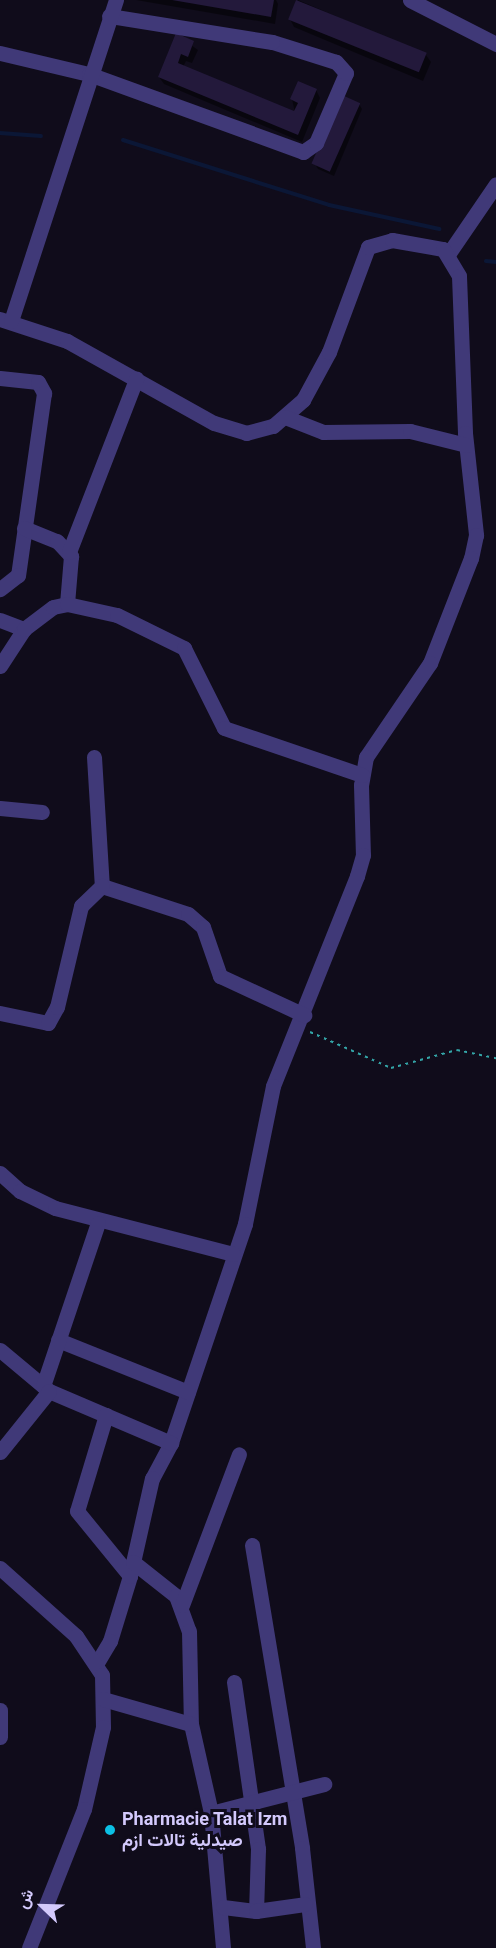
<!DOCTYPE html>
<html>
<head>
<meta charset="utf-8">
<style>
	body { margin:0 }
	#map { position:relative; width:496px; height:1948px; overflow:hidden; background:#100c1b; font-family:Roboto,Vazirmatn,sans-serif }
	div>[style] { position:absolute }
	.shadow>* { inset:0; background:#0007 }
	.stream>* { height:4px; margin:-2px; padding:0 2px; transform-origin:2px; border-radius:2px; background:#0b1736 }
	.building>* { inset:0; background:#23193b; transform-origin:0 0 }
	.path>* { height:2px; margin-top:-1px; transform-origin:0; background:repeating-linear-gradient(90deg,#33a5a7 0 3px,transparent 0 7.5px) }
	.minor>* { height:15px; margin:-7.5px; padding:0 7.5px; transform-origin:7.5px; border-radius:7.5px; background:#403978 }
	.dots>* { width:16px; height:16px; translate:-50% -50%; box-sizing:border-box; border:3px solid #100c1b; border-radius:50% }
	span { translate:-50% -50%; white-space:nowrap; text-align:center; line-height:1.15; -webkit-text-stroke:6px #100c1b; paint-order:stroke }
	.poi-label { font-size:18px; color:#d3c9fc; font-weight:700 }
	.left { translate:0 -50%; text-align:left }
	.north { position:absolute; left:12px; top:1876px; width:60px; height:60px; -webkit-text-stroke:4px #100c1b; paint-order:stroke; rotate:293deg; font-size:16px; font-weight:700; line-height:24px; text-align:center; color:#d3c9fc }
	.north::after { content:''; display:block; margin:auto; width:21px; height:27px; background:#d3c9fc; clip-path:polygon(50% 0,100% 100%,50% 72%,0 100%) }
</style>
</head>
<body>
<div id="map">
	<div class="shadow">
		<div style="clip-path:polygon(136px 0,276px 0,278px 4px,275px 24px)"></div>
		<div style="clip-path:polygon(298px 0,426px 55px,431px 62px,423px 81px,294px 27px,290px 19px)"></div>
		<div style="clip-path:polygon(177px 35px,198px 50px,192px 63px,186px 61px,183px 67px,295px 113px,292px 99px,316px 90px,320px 98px,302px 142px,164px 84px,159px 77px)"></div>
		<div style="clip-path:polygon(359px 104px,362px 109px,334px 176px,318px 169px,315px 164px)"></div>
	</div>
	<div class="stream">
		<div style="left:0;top:133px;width:41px;rotate:4.2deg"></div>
		<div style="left:123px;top:140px;width:216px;rotate:17.5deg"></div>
		<div style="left:329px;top:205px;width:113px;rotate:12.3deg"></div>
		<div style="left:486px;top:261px;width:10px;rotate:6deg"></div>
	</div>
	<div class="building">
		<div style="clip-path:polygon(172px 0,274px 0,271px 17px)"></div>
		<div style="left:296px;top:0;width:141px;height:21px;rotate:22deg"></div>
		<div style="clip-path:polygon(176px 33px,194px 41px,188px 57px,181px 54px,178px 63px,294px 111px,298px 103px,290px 99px,298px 81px,317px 89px,298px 135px,158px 77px)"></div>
		<div style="left:342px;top:95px;width:20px;height:75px;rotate:24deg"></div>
	</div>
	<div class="path">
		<div style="left:310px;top:1032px;width:89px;rotate:24deg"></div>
		<div style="left:391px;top:1068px;width:68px;rotate:-15.3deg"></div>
		<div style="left:457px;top:1050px;width:40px;rotate:12deg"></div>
	</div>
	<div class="minor">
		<div style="left:410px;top:0;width:97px;rotate:27.1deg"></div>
		<div style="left:0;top:53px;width:91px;rotate:13.3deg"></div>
		<div style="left:89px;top:74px;width:228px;rotate:20deg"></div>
		<div style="left:303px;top:152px;width:16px;rotate:-35deg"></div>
		<div style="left:316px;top:143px;width:76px;rotate:-66.8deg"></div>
		<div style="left:346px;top:73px;width:15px;rotate:-132deg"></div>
		<div style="left:336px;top:62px;width:67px;rotate:-162.6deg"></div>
		<div style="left:272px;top:42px;width:165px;rotate:-170.9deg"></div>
		<div style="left:449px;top:253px;width:83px;rotate:-55.7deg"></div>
		<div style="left:0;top:319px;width:71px;rotate:18.2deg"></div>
		<div style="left:67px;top:341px;width:168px;rotate:29.2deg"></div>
		<div style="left:214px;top:423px;width:34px;rotate:17deg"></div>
		<div style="left:246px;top:433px;width:28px;rotate:-15deg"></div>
		<div style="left:273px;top:426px;width:40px;rotate:-41deg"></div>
		<div style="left:303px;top:400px;width:55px;rotate:-61.6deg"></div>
		<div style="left:329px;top:352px;width:112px;rotate:-69.6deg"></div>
		<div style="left:368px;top:247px;width:25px;rotate:-16deg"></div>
		<div style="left:392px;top:240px;width:52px;rotate:10deg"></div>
		<div style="left:443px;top:249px;width:31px;rotate:59deg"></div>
		<div style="left:459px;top:276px;width:157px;rotate:87.8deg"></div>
		<div style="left:465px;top:433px;width:103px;rotate:83.8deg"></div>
		<div style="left:476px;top:535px;width:24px;rotate:102deg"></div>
		<div style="left:471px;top:558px;width:113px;rotate:111.3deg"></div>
		<div style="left:430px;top:663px;width:114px;rotate:124.2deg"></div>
		<div style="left:366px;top:757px;width:28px;rotate:100deg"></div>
		<div style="left:361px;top:785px;width:70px;rotate:88.4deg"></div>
		<div style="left:363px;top:855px;width:22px;rotate:106deg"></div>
		<div style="left:357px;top:876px;width:226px;rotate:111.8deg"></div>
		<div style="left:273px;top:1086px;width:141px;rotate:101.5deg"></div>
		<div style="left:245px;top:1224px;width:231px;rotate:108.7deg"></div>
		<div style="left:171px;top:1443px;width:40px;rotate:118deg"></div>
		<div style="left:152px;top:1478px;width:100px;rotate:102.7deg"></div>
		<div style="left:130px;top:1576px;width:68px;rotate:107.1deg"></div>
		<div style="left:110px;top:1641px;width:26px;rotate:121deg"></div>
		<div style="left:11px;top:321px;width:338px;rotate:-71.9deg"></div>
		<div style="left:0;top:378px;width:38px;rotate:6deg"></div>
		<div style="left:38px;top:382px;width:13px;rotate:61deg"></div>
		<div style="left:44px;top:393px;width:184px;rotate:98.1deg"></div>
		<div style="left:18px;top:575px;width:23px;rotate:142deg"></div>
		<div style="left:285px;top:417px;width:41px;rotate:21.5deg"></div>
		<div style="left:323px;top:432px;width:87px;rotate:-0.7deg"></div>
		<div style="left:410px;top:431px;width:58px;rotate:14deg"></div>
		<div style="left:24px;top:528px;width:35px;rotate:22deg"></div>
		<div style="left:57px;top:541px;width:21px;rotate:47deg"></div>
		<div style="left:71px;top:556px;width:48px;rotate:94.8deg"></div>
		<div style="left:69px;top:552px;width:186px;rotate:-68.8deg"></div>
		<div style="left:0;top:620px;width:26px;rotate:21deg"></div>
		<div style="left:0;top:666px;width:44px;rotate:-57deg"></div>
		<div style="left:24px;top:629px;width:36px;rotate:-37deg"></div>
		<div style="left:53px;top:607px;width:14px;rotate:-12deg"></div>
		<div style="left:67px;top:604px;width:51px;rotate:12.4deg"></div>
		<div style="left:117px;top:615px;width:75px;rotate:26.2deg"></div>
		<div style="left:184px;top:648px;width:89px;rotate:63.4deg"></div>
		<div style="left:224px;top:728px;width:146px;rotate:18.8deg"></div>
		<div style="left:94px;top:757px;width:129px;rotate:86.5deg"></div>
		<div style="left:102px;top:886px;width:90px;rotate:18deg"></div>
		<div style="left:188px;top:914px;width:20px;rotate:41deg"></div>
		<div style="left:203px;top:927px;width:52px;rotate:70.9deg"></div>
		<div style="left:220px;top:976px;width:93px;rotate:24.9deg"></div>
		<div style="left:0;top:808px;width:42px;rotate:5.4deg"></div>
		<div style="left:0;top:1013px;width:49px;rotate:11.8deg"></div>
		<div style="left:48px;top:1023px;width:18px;rotate:-61deg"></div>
		<div style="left:57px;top:1007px;width:104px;rotate:-76.6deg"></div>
		<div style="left:81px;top:906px;width:29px;rotate:-44deg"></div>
		<div style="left:0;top:1173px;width:27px;rotate:42deg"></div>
		<div style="left:20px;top:1191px;width:39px;rotate:26deg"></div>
		<div style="left:55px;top:1208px;width:184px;rotate:14.5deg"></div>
		<div style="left:58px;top:1340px;width:140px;rotate:21.8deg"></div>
		<div style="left:0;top:1350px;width:64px;rotate:39.9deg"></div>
		<div style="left:49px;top:1391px;width:133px;rotate:23.1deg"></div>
		<div style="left:43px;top:1386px;width:172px;rotate:-71.4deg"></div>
		<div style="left:106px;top:1415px;width:100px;rotate:106.8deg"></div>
		<div style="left:77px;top:1511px;width:84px;rotate:50.8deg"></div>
		<div style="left:0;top:1452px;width:78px;rotate:-51.2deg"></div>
		<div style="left:252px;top:1545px;width:307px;rotate:80.6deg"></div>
		<div style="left:302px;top:1848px;width:101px;rotate:83.7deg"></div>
		<div style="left:133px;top:1562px;width:55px;rotate:38.3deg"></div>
		<div style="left:176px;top:1596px;width:37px;rotate:70deg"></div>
		<div style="left:189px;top:1631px;width:93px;rotate:88.8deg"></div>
		<div style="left:191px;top:1724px;width:91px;rotate:77.3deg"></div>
		<div style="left:211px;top:1813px;width:136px;rotate:84.9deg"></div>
		<div style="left:0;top:1568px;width:102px;rotate:41.8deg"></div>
		<div style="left:76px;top:1636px;width:47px;rotate:56.3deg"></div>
		<div style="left:102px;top:1675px;width:52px;rotate:88.9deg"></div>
		<div style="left:103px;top:1727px;width:84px;rotate:103deg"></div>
		<div style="left:84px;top:1809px;width:149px;rotate:111.6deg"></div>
		<div style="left:182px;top:1605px;width:161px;rotate:-69.3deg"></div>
		<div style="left:234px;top:1682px;width:169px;rotate:81.8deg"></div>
		<div style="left:258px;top:1849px;width:62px;rotate:91.8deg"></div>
		<div style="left:103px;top:1699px;width:91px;rotate:15.9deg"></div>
		<div style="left:0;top:1710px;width:27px;rotate:90deg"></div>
		<div style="left:211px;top:1813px;width:117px;rotate:-14.4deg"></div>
		<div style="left:223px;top:1907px;width:33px;rotate:7deg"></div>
		<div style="left:256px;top:1911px;width:49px;rotate:-8.1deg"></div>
	</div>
	<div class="dots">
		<div style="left:110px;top:1830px;background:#0cc0e5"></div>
	</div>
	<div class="poi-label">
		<span class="left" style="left:122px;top:1830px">Pharmacie Talat Izm<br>صيدلية تالات ازم</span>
	</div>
	<div class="north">ش</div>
</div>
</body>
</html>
